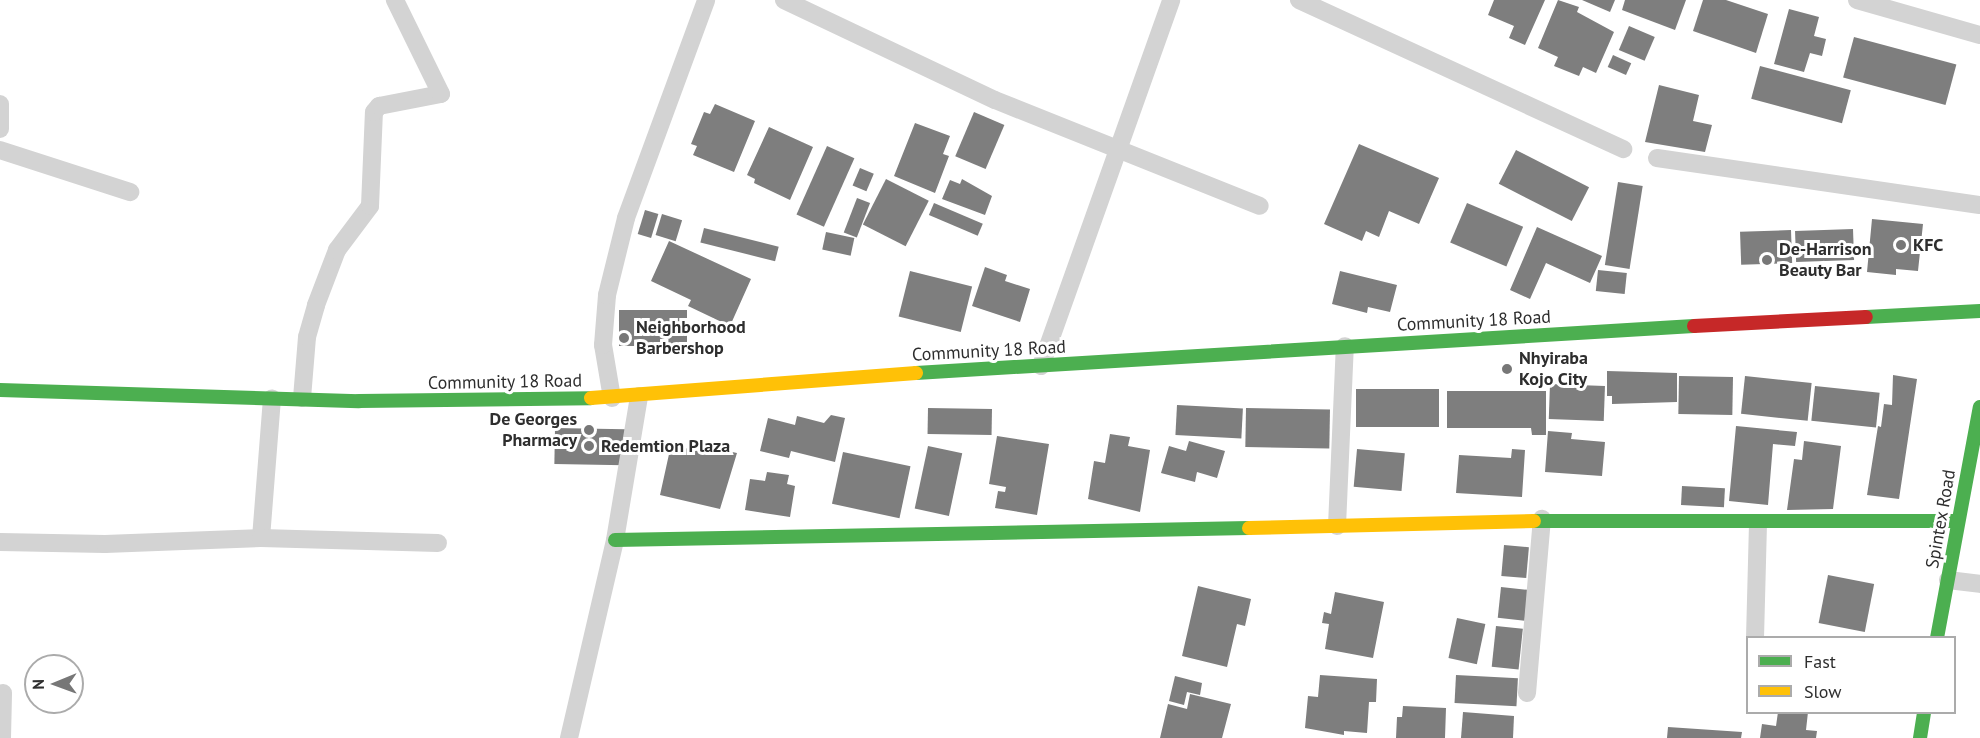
<!DOCTYPE html>
<html>
<head>
<meta charset="utf-8">
<style>
	body { margin:0 }
	#map { position:relative; width:1980px; height:738px; overflow:hidden; background:#fff; font-family:"PT Sans",sans-serif }
	div>[style] { position:absolute }
	.building>* { inset:0; background:#7e7e7e; transform-origin:0 0 }
	.street>* { height:18px; margin:-9px; padding:0 9px; transform-origin:9px; border-radius:9px; background:#d3d3d3 }
	.fast>* { height:14px; margin:-7px; padding:0 7px; transform-origin:7px; border-radius:7px; background:#4caf50 }
	.slow>* { height:14px; margin:-7px; padding:0 7px; transform-origin:7px; border-radius:7px; background:#ffc107 }
	.jam>* { height:14px; margin:-7px; padding:0 7px; transform-origin:7px; border-radius:7px; background:#c62828 }
	.dots>* { width:16px; height:16px; translate:-50% -50%; box-sizing:border-box; border:3px solid #fff; border-radius:50% }
	span { translate:-50% -50%; white-space:nowrap; text-align:center; line-height:1.15; -webkit-text-stroke:6px #fff; paint-order:stroke }
	.poi-label { font-size:18px; color:#2e2e2e; font-weight:700 }
	.left { translate:0 -50%; text-align:left }
	.right { translate:-100% -50%; text-align:right }
	.street-label { font-size:18px; color:#2e2e2e }
	.legend { position:absolute; left:1746px; top:636px; width:210px; height:78px; box-sizing:border-box; background:#fff; border:2px solid #ababab; margin:0; padding:8px 10px; list-style:none; font-size:18px; color:#2e2e2e }
	.legend li { display:flex; align-items:center; gap:12px; height:30px }
	.legend b { width:30px; border:2px solid #ababab }
	.north { position:absolute; left:24px; top:654px; width:60px; height:60px; box-sizing:border-box; background:#fff; border:2px solid #ababab; border-radius:50%; rotate:269deg; font-size:16px; font-weight:700; line-height:24px; text-align:center; color:#2e2e2e }
	.north::after { content:''; display:block; margin:auto; width:21px; height:27px; background:#777; clip-path:polygon(50% 0,100% 100%,50% 72%,0 100%) }
</style>
</head>
<body>
<div id="map">
	<div class="building">
		<div style="clip-path:polygon(1494px 0,1545px 0,1525px 45px,1509px 38px,1514px 26px,1488px 15px)"></div>
		<div style="clip-path:polygon(1558px 0,1579px 7px,1577px 12px,1614px 32px,1596px 73px,1583px 67px,1579px 76px,1554px 66px,1558px 57px,1538px 48px)"></div>
		<div style="clip-path:polygon(1582px 0,1615px 0,1610px 12px)"></div>
		<div style="clip-path:polygon(1625px 0,1686px 0,1675px 30px,1622px 10px)"></div>
		<div style="clip-path:polygon(1703px 0,1726px 0,1768px 14px,1756px 53px,1693px 31px)"></div>
		<div style="clip-path:polygon(1789px 9px,1819px 17px,1814px 36px,1826px 39px,1822px 56px,1810px 53px,1804px 72px,1774px 64px)"></div>
		<div style="left:1629px;top:26px;width:28px;height:26px;rotate:23deg"></div>
		<div style="left:1854px;top:37px;width:106px;height:42px;rotate:15deg"></div>
		<div style="left:1613px;top:55px;width:20px;height:13px;rotate:24deg"></div>
		<div style="left:1760px;top:66px;width:94px;height:34px;rotate:15deg"></div>
		<div style="clip-path:polygon(1659px 85px,1699px 95px,1693px 121px,1712px 125px,1705px 152px,1645px 142px)"></div>
		<div style="clip-path:polygon(715px 104px,755px 121px,734px 172px,693px 155px,697px 146px,691px 144px,704px 112px,710px 114px)"></div>
		<div style="left:974px;top:112px;width:33px;height:48px;rotate:23deg"></div>
		<div style="clip-path:polygon(915px 123px,950px 136px,943px 154px,949px 156px,935px 193px,894px 176px)"></div>
		<div style="clip-path:polygon(769px 127px,813px 147px,790px 200px,754px 183px,755px 179px,747px 175px)"></div>
		<div style="clip-path:polygon(1359px 144px,1439px 178px,1419px 224px,1389px 211px,1379px 237px,1366px 231px,1362px 241px,1324px 224px)"></div>
		<div style="left:827px;top:146px;width:30px;height:75px;rotate:24deg"></div>
		<div style="left:1516px;top:150px;width:82px;height:38px;rotate:27deg"></div>
		<div style="left:860px;top:168px;width:15px;height:19px;rotate:23deg"></div>
		<div style="left:886px;top:179px;width:48px;height:51px;rotate:27deg"></div>
		<div style="clip-path:polygon(962px 179px,992px 196px,985px 215px,942px 199px,950px 180px,960px 184px)"></div>
		<div style="left:1618px;top:182px;width:25px;height:84px;rotate:9deg"></div>
		<div style="left:857px;top:198px;width:14px;height:37px;rotate:21deg"></div>
		<div style="left:934px;top:203px;width:53px;height:13px;rotate:23deg"></div>
		<div style="left:1467px;top:203px;width:61px;height:43px;rotate:23deg"></div>
		<div style="left:645px;top:210px;width:14px;height:25px;rotate:17deg"></div>
		<div style="left:662px;top:214px;width:21px;height:22px;rotate:17deg"></div>
		<div style="clip-path:polygon(1872px 219px,1923px 224px,1918px 271px,1896px 269px,1896px 275px,1867px 272px)"></div>
		<div style="clip-path:polygon(1537px 227px,1602px 256px,1590px 283px,1546px 263px,1530px 299px,1510px 290px)"></div>
		<div style="left:704px;top:228px;width:77px;height:15px;rotate:14deg"></div>
		<div style="left:1853px;top:229px;width:31px;height:58px;rotate:88deg"></div>
		<div style="left:1791px;top:230px;width:33px;height:51px;rotate:88deg"></div>
		<div style="left:826px;top:232px;width:29px;height:18px;rotate:12deg"></div>
		<div style="clip-path:polygon(669px 241px,751px 279px,730px 326px,688px 306px,691px 300px,651px 281px)"></div>
		<div style="clip-path:polygon(985px 267px,1007px 275px,1005px 281px,1030px 289px,1020px 322px,972px 306px)"></div>
		<div style="left:1598px;top:270px;width:29px;height:21px;rotate:6deg"></div>
		<div style="left:910px;top:271px;width:64px;height:47px;rotate:14deg"></div>
		<div style="clip-path:polygon(1340px 271px,1397px 285px,1390px 312px,1368px 307px,1367px 313px,1332px 304px)"></div>
		<div style="left:619px;top:310px;width:68px;height:36px"></div>
		<div style="clip-path:polygon(1607px 371px,1677px 373px,1677px 402px,1612px 404px,1612px 396px,1607px 396px)"></div>
		<div style="clip-path:polygon(1893px 375px,1917px 379px,1899px 499px,1867px 495px,1878px 426px,1881px 427px,1884px 404px,1892px 405px)"></div>
		<div style="left:1679px;top:376px;width:54px;height:38px;rotate:1deg"></div>
		<div style="left:1745px;top:376px;width:67px;height:38px;rotate:6deg"></div>
		<div style="left:1550px;top:384px;width:55px;height:35px;rotate:2deg"></div>
		<div style="left:1815px;top:386px;width:65px;height:35px;rotate:6deg"></div>
		<div style="left:1356px;top:389px;width:83px;height:38px"></div>
		<div style="clip-path:polygon(1447px 391px,1546px 391px,1546px 435px,1532px 435px,1531px 428px,1447px 428px)"></div>
		<div style="left:1177px;top:405px;width:66px;height:30px;rotate:3deg"></div>
		<div style="left:928px;top:408px;width:64px;height:26px;rotate:1deg"></div>
		<div style="left:1246px;top:408px;width:84px;height:39px;rotate:1deg"></div>
		<div style="clip-path:polygon(831px 415px,845px 418px,835px 462px,791px 451px,789px 458px,760px 451px,768px 418px,795px 425px,797px 416px,824px 423px)"></div>
		<div style="clip-path:polygon(1736px 426px,1797px 432px,1795px 446px,1773px 444px,1768px 505px,1729px 501px)"></div>
		<div style="left:555px;top:428px;width:70px;height:36px;rotate:1deg"></div>
		<div style="clip-path:polygon(1548px 431px,1572px 433px,1571px 439px,1605px 442px,1602px 476px,1545px 472px)"></div>
		<div style="clip-path:polygon(1110px 434px,1130px 437px,1128px 446px,1150px 450px,1140px 512px,1088px 499px,1094px 461px,1105px 463px)"></div>
		<div style="clip-path:polygon(997px 436px,1049px 444px,1037px 515px,995px 508px,998px 491px,1005px 492px,1006px 487px,989px 484px)"></div>
		<div style="clip-path:polygon(1189px 441px,1225px 451px,1217px 478px,1197px 472px,1195px 482px,1161px 473px,1169px 446px,1186px 451px)"></div>
		<div style="clip-path:polygon(1804px 441px,1841px 446px,1833px 509px,1787px 510px,1794px 459px,1802px 460px)"></div>
		<div style="clip-path:polygon(671px 445px,703px 452px,704px 446px,737px 453px,720px 509px,660px 495px)"></div>
		<div style="left:928px;top:446px;width:35px;height:64px;rotate:12deg"></div>
		<div style="left:1357px;top:449px;width:48px;height:38px;rotate:5deg"></div>
		<div style="clip-path:polygon(1512px 449px,1525px 450px,1522px 497px,1456px 493px,1459px 455px,1511px 458px)"></div>
		<div style="left:843px;top:452px;width:69px;height:53px;rotate:12deg"></div>
		<div style="clip-path:polygon(767px 472px,789px 475px,787px 484px,795px 486px,790px 517px,745px 510px,750px 479px,765px 481px)"></div>
		<div style="left:1682px;top:486px;width:43px;height:19px;rotate:3deg"></div>
		<div style="left:1504px;top:545px;width:25px;height:31px;rotate:5deg"></div>
		<div style="left:1828px;top:575px;width:47px;height:49px;rotate:11deg"></div>
		<div style="clip-path:polygon(1198px 586px,1251px 599px,1245px 626px,1237px 624px,1227px 667px,1182px 656px)"></div>
		<div style="left:1501px;top:587px;width:27px;height:31px;rotate:6deg"></div>
		<div style="clip-path:polygon(1335px 592px,1384px 602px,1373px 658px,1325px 649px,1329px 624px,1322px 623px,1324px 612px,1331px 614px)"></div>
		<div style="left:1457px;top:618px;width:29px;height:41px;rotate:12deg"></div>
		<div style="left:1496px;top:626px;width:27px;height:41px;rotate:6deg"></div>
		<div style="clip-path:polygon(1320px 675px,1377px 679px,1376px 702px,1369px 702px,1367px 733px,1344px 731px,1344px 735px,1305px 728px,1308px 696px,1318px 697px)"></div>
		<div style="left:1456px;top:675px;width:62px;height:28px;rotate:3deg"></div>
		<div style="clip-path:polygon(1175px 676px,1202px 683px,1200px 695px,1187px 692px,1184px 705px,1169px 701px)"></div>
		<div style="clip-path:polygon(1190px 694px,1231px 704px,1222px 738px,1160px 738px,1168px 704px,1187px 709px)"></div>
		<div style="clip-path:polygon(1403px 706px,1446px 708px,1445px 738px,1396px 738px,1397px 717px,1402px 717px)"></div>
		<div style="clip-path:polygon(1463px 712px,1514px 716px,1513px 738px,1461px 738px)"></div>
		<div style="clip-path:polygon(1778px 712px,1808px 712px,1806px 730px,1817px 731px,1816px 738px,1760px 738px,1762px 724px,1776px 726px)"></div>
		<div style="clip-path:polygon(1668px 727px,1742px 732px,1741px 738px,1667px 738px)"></div>
	</div>
	<div class="street">
		<div style="left:784px;top:0;width:233px;rotate:25.4deg"></div>
		<div style="left:995px;top:100px;width:285px;rotate:21.8deg"></div>
		<div style="left:1299px;top:0;width:357px;rotate:24.7deg"></div>
		<div style="left:1857px;top:0;width:128px;rotate:15.9deg"></div>
		<div style="left:0;top:104px;width:25px;rotate:90deg"></div>
		<div style="left:0;top:150px;width:137px;rotate:17.9deg"></div>
		<div style="left:1657px;top:158px;width:326px;rotate:8.3deg"></div>
		<div style="left:1041px;top:366px;width:388px;rotate:-70.4deg"></div>
		<div style="left:302px;top:398px;width:61px;rotate:-85.3deg"></div>
		<div style="left:307px;top:337px;width:33px;rotate:-74deg"></div>
		<div style="left:316px;top:305px;width:59px;rotate:-69.1deg"></div>
		<div style="left:337px;top:250px;width:55px;rotate:-53.1deg"></div>
		<div style="left:370px;top:206px;width:94px;rotate:-87.6deg"></div>
		<div style="left:374px;top:112px;width:8px;rotate:-50deg"></div>
		<div style="left:379px;top:106px;width:63px;rotate:-11deg"></div>
		<div style="left:441px;top:94px;width:105px;rotate:-116.1deg"></div>
		<div style="left:612px;top:398px;width:54px;rotate:-99.6deg"></div>
		<div style="left:603px;top:345px;width:50px;rotate:-85.4deg"></div>
		<div style="left:607px;top:295px;width:79px;rotate:-76.1deg"></div>
		<div style="left:626px;top:218px;width:232px;rotate:-69.8deg"></div>
		<div style="left:1337px;top:526px;width:180px;rotate:-87.5deg"></div>
		<div style="left:261px;top:538px;width:140px;rotate:-85.5deg"></div>
		<div style="left:0;top:542px;width:105px;rotate:1.1deg"></div>
		<div style="left:105px;top:544px;width:156px;rotate:-2.2deg"></div>
		<div style="left:261px;top:538px;width:177px;rotate:1.6deg"></div>
		<div style="left:1948px;top:580px;width:32px;rotate:7deg"></div>
		<div style="left:1755px;top:638px;width:114px;rotate:-88.5deg"></div>
		<div style="left:1527px;top:693px;width:175px;rotate:-85.1deg"></div>
		<div style="left:2px;top:738px;width:45px;rotate:-88.7deg"></div>
		<div style="left:569px;top:738px;width:203px;rotate:-76.9deg"></div>
		<div style="left:615px;top:540px;width:146px;rotate:-80.5deg"></div>
	</div>
	<div class="fast">
		<div style="left:1866px;top:317px;width:114px;rotate:-3deg"></div>
		<div style="left:916px;top:373px;width:779px;rotate:-3.46deg"></div>
		<div style="left:0;top:390px;width:359px;rotate:1.8deg"></div>
		<div style="left:359px;top:401px;width:232px;rotate:-0.7deg"></div>
		<div style="left:1534px;top:521px;width:423px"></div>
		<div style="left:615px;top:540px;width:634px;rotate:-1.08deg"></div>
		<div style="left:1937px;top:638px;width:235px;rotate:-79.5deg"></div>
		<div style="left:1920px;top:738px;width:26px;rotate:-81deg"></div>
	</div>
	<div class="slow">
		<div style="left:591px;top:398px;width:326px;rotate:-4.4deg"></div>
		<div style="left:1249px;top:528px;width:285px;rotate:-1.4deg"></div>
	</div>
	<div class="jam">
		<div style="left:1694px;top:326px;width:172px;rotate:-3deg"></div>
	</div>
	<div class="dots">
		<div style="left:1901px;top:245px;background:#777"></div>
		<div style="left:1767px;top:260px;background:#777"></div>
		<div style="left:624px;top:338px;background:#777"></div>
		<div style="left:1507px;top:369px;background:#777"></div>
		<div style="left:589px;top:430px;background:#777"></div>
		<div style="left:589px;top:446px;background:#777"></div>
	</div>
	<div class="poi-label">
		<span class="left" style="left:1913px;top:245px">KFC</span>
		<span class="left" style="left:1779px;top:260px">De-Harrison<br>Beauty Bar</span>
		<span class="left" style="left:636px;top:338px">Neighborhood<br>Barbershop</span>
		<span class="left" style="left:1519px;top:369px">Nhyiraba<br>Kojo City</span>
		<span class="right" style="left:577px;top:430px">De Georges<br>Pharmacy</span>
		<span class="left" style="left:601px;top:446px">Redemtion Plaza</span>
	</div>
	<div class="street-label">
		<span style="left:1474px;top:321px;rotate:-3deg">Community 18 Road</span>
		<span style="left:989px;top:351px;rotate:-3deg">Community 18 Road</span>
		<span style="left:505px;top:382px;rotate:-1deg">Community 18 Road</span>
		<span style="left:1941px;top:519px;rotate:-80deg">Spintex Road</span>
	</div>
	<ul class="legend">
	<li><b style="height:8px;background:#4caf50"></b>Fast</li>
	<li><b style="height:8px;background:#ffc107"></b>Slow</li>
	</ul>
	<div class="north">N</div>
</div>
</body>
</html>
